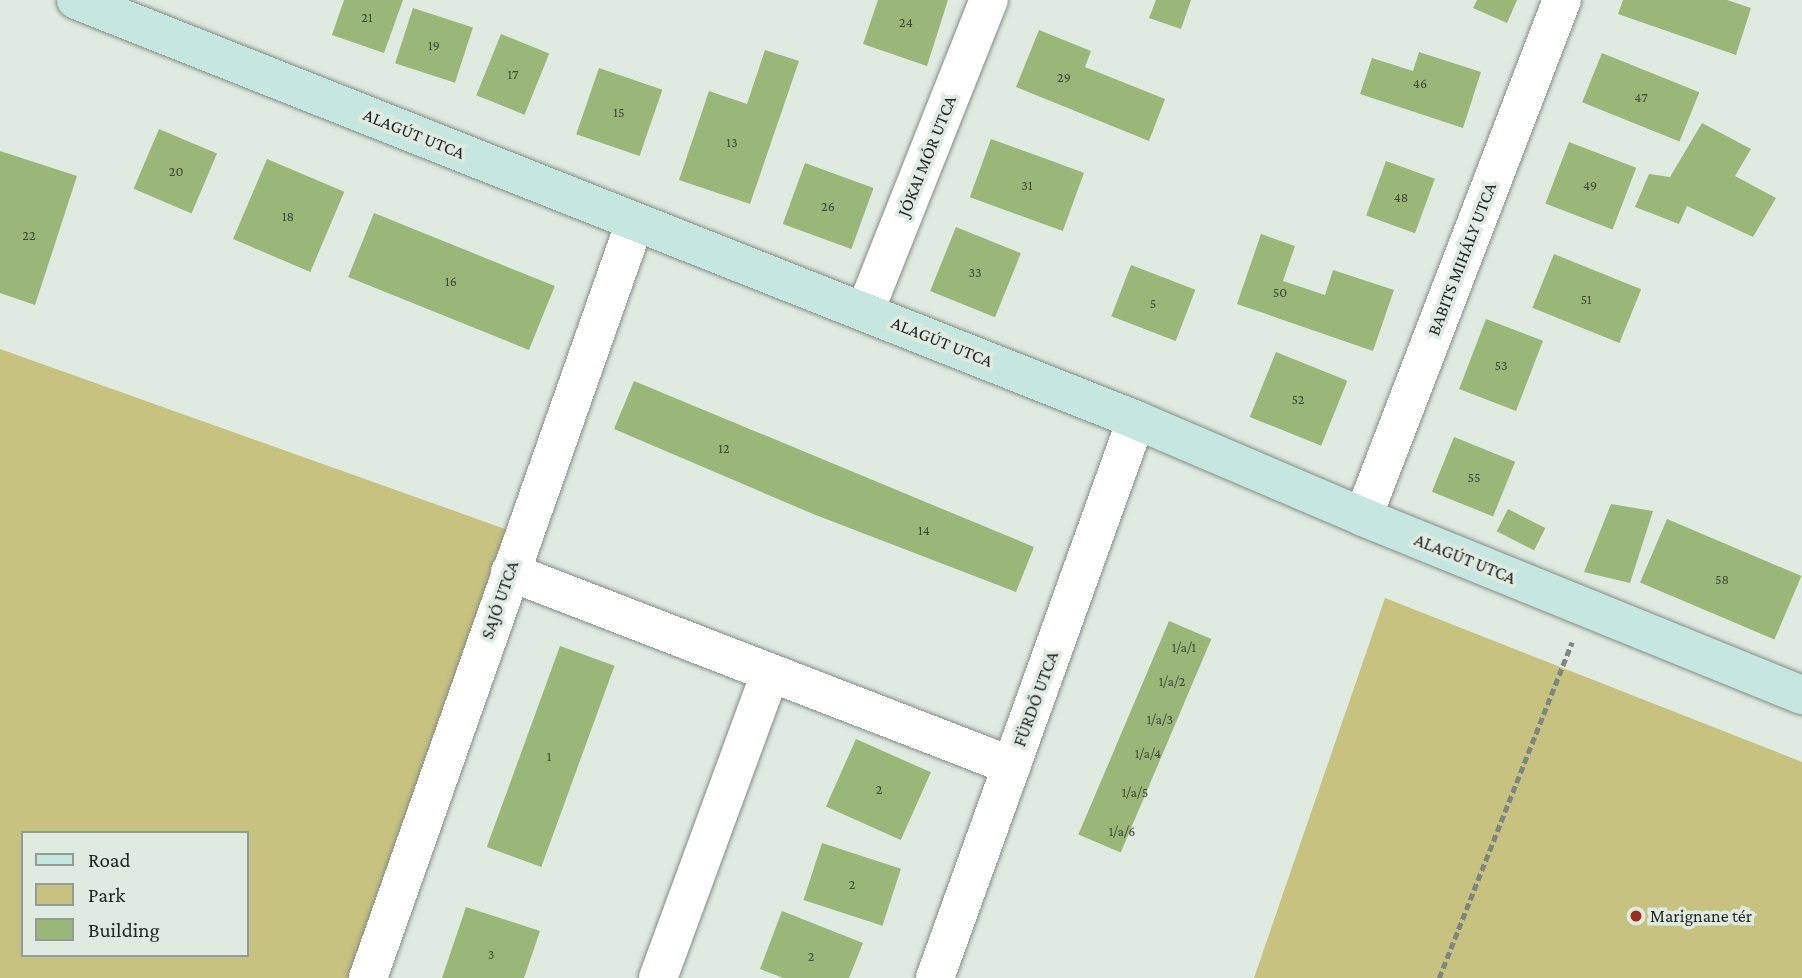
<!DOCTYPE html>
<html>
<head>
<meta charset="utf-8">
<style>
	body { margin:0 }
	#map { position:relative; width:1802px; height:978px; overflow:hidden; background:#dfeae1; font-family:"Crimson Pro",serif }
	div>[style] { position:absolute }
	.green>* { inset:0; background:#c7c27f }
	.building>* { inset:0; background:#9ab779; transform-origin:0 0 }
	.path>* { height:4.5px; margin-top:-2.25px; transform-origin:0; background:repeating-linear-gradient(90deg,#7e867f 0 7px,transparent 0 10.5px) }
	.roads { filter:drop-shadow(0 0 2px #838d85) drop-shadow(0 0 2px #838d85) }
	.street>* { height:38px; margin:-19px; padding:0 19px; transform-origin:19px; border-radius:19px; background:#fff }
	.secondary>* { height:38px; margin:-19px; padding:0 19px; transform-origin:19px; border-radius:19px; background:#c5e7e0 }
	.dots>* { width:19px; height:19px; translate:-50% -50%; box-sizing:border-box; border:4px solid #dfeae1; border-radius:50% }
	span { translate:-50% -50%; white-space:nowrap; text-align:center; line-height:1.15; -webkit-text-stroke:7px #dfeae1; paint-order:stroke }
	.number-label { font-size:14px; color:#3e4936 }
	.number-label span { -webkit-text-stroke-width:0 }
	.street-label { font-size:18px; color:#1f2420 }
	.poi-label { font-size:18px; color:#1f2420 }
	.left { translate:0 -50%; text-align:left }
	.legend { position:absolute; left:21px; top:831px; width:228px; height:126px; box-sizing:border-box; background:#dfeae1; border:2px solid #929b94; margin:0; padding:9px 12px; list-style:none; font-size:21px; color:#1f2420 }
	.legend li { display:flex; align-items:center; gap:14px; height:35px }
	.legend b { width:35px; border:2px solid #929b94 }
</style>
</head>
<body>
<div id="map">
	<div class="green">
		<div style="clip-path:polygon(evenodd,0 349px,522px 535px,368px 978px,0 978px,0 349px,23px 833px,247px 833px,247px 955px,23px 955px,23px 833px)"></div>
		<div style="clip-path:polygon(1385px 598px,1802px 762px,1802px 978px,1254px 978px)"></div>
	</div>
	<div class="building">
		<div style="clip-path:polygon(344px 0,403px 0,384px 53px,332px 35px)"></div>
		<div style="clip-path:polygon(878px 0,948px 0,927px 66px,863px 44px)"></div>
		<div style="clip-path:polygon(1156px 0,1191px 0,1181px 29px,1149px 18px)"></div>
		<div style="clip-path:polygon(1477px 0,1517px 0,1507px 23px,1473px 8px)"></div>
		<div style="clip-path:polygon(1623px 0,1727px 0,1751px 8px,1736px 55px,1618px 14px)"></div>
		<div style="left:413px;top:8px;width:63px;height:58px;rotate:18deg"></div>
		<div style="clip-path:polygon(1039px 30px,1091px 51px,1085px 67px,1165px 99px,1149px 141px,1016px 87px)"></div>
		<div style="left:501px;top:34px;width:52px;height:66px;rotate:22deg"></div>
		<div style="clip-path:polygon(765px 50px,799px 61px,750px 204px,679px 180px,709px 91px,747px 104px)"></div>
		<div style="clip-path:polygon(1419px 52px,1481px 72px,1463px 128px,1360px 94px,1372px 58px,1413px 71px)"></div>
		<div style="left:1602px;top:53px;width:105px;height:53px;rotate:22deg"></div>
		<div style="left:599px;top:68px;width:67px;height:70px;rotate:19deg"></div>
		<div style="clip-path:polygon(1702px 123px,1751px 149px,1735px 176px,1776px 198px,1753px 237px,1687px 206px,1679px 224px,1635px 207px,1649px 174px,1670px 177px)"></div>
		<div style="left:159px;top:129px;width:63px;height:65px;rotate:23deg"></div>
		<div style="left:991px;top:139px;width:99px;height:62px;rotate:20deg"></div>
		<div style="left:1569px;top:142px;width:72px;height:66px;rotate:21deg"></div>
		<div style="clip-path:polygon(0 151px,77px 176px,35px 305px,0 293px)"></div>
		<div style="left:267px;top:159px;width:84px;height:87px;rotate:23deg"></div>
		<div style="left:1386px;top:161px;width:52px;height:58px;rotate:20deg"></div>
		<div style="left:805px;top:163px;width:73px;height:65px;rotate:20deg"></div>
		<div style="left:374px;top:213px;width:195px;height:69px;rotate:22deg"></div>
		<div style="left:956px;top:227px;width:70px;height:69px;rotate:22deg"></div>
		<div style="clip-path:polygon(1261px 234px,1295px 246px,1283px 281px,1325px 295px,1333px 270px,1394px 290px,1373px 351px,1237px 304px)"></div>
		<div style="left:1554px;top:254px;width:94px;height:58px;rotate:22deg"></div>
		<div style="left:1131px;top:265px;width:69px;height:55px;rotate:21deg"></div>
		<div style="left:1486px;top:319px;width:61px;height:75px;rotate:21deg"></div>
		<div style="left:1276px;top:352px;width:77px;height:70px;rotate:22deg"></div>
		<div style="clip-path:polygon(634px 381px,1034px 547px,1016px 592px,813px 514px,614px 429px)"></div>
		<div style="left:1454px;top:437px;width:66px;height:59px;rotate:22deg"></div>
		<div style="clip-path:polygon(1611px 504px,1653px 511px,1630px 583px,1584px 572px)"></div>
		<div style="left:1508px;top:509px;width:42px;height:25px;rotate:27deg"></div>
		<div style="left:1667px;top:519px;width:146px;height:69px;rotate:23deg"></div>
		<div style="left:1169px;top:621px;width:46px;height:232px;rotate:23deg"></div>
		<div style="left:560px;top:646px;width:58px;height:214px;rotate:20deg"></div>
		<div style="left:856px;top:739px;width:82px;height:74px;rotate:24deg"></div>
		<div style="left:822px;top:843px;width:83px;height:60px;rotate:18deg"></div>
		<div style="clip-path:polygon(466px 907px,540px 931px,524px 978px,442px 978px)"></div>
		<div style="clip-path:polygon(782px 911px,863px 943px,849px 978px,783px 978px,760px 969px)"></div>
	</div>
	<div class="path">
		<div style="left:1439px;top:978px;width:361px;rotate:-68.4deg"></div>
	</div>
	<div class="roads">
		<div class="street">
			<div style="left:865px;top:311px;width:335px;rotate:-68.3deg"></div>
			<div style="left:1363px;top:517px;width:554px;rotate:-68.95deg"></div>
			<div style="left:510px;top:572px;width:538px;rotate:21.13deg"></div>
			<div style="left:368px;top:978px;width:802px;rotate:-70.55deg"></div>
			<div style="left:658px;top:978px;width:325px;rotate:-69.8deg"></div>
			<div style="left:935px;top:978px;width:593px;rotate:-70.19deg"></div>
		</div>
		<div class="secondary">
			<div style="left:76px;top:0;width:1140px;rotate:21.61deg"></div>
			<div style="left:1136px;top:420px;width:247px;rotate:23.1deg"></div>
			<div style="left:1363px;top:517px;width:474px;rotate:22.1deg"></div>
		</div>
	</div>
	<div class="dots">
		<div style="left:1636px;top:916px;background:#99301e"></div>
	</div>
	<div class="number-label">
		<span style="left:367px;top:17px">21</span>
		<span style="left:906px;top:22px">24</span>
		<span style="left:434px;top:45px">19</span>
		<span style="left:513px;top:74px">17</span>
		<span style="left:1064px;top:77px">29</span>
		<span style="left:1420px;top:83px">46</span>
		<span style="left:1641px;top:97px">47</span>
		<span style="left:619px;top:112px">15</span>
		<span style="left:732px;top:142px">13</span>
		<span style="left:176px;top:171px">20</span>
		<span style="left:1027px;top:185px">31</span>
		<span style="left:1590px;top:185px">49</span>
		<span style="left:1401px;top:197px">48</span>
		<span style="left:828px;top:206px">26</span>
		<span style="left:288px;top:216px">18</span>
		<span style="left:29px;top:235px">22</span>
		<span style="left:975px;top:272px">33</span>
		<span style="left:451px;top:281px">16</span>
		<span style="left:1280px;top:292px">50</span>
		<span style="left:1586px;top:299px">51</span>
		<span style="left:1153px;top:303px">5</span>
		<span style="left:1501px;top:365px">53</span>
		<span style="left:1298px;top:399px">52</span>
		<span style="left:724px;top:448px">12</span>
		<span style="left:1474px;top:477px">55</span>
		<span style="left:924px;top:530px">14</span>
		<span style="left:1722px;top:579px">58</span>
		<span style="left:1184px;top:647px">1/a/1</span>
		<span style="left:1172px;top:681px">1/a/2</span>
		<span style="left:1160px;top:719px">1/a/3</span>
		<span style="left:1148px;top:753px">1/a/4</span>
		<span style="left:549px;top:756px">1</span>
		<span style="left:879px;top:789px">2</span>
		<span style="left:1135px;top:792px">1/a/5</span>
		<span style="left:1122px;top:831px">1/a/6</span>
		<span style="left:852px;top:884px">2</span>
		<span style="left:491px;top:954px">3</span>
		<span style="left:811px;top:956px">2</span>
	</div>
	<div class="street-label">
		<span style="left:414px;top:134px;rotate:22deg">ALAGÚT UTCA</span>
		<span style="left:927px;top:156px;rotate:-68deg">JÓKAI MÓR UTCA</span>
		<span style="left:1462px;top:259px;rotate:-69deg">BABITS MIHÁLY UTCA</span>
		<span style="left:942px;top:342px;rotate:22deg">ALAGÚT UTCA</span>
		<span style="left:1465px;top:559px;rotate:22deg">ALAGÚT UTCA</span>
		<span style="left:500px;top:600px;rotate:-71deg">SAJÓ UTCA</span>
		<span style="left:1036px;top:699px;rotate:-70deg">FÜRDŐ UTCA</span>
	</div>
	<div class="poi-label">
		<span class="left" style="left:1650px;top:916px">Marignane tér</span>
	</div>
	<ul class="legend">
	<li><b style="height:9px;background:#c5e7e0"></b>Road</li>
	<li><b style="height:19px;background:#c7c27f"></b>Park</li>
	<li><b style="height:19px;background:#9ab779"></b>Building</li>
	</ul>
</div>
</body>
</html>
